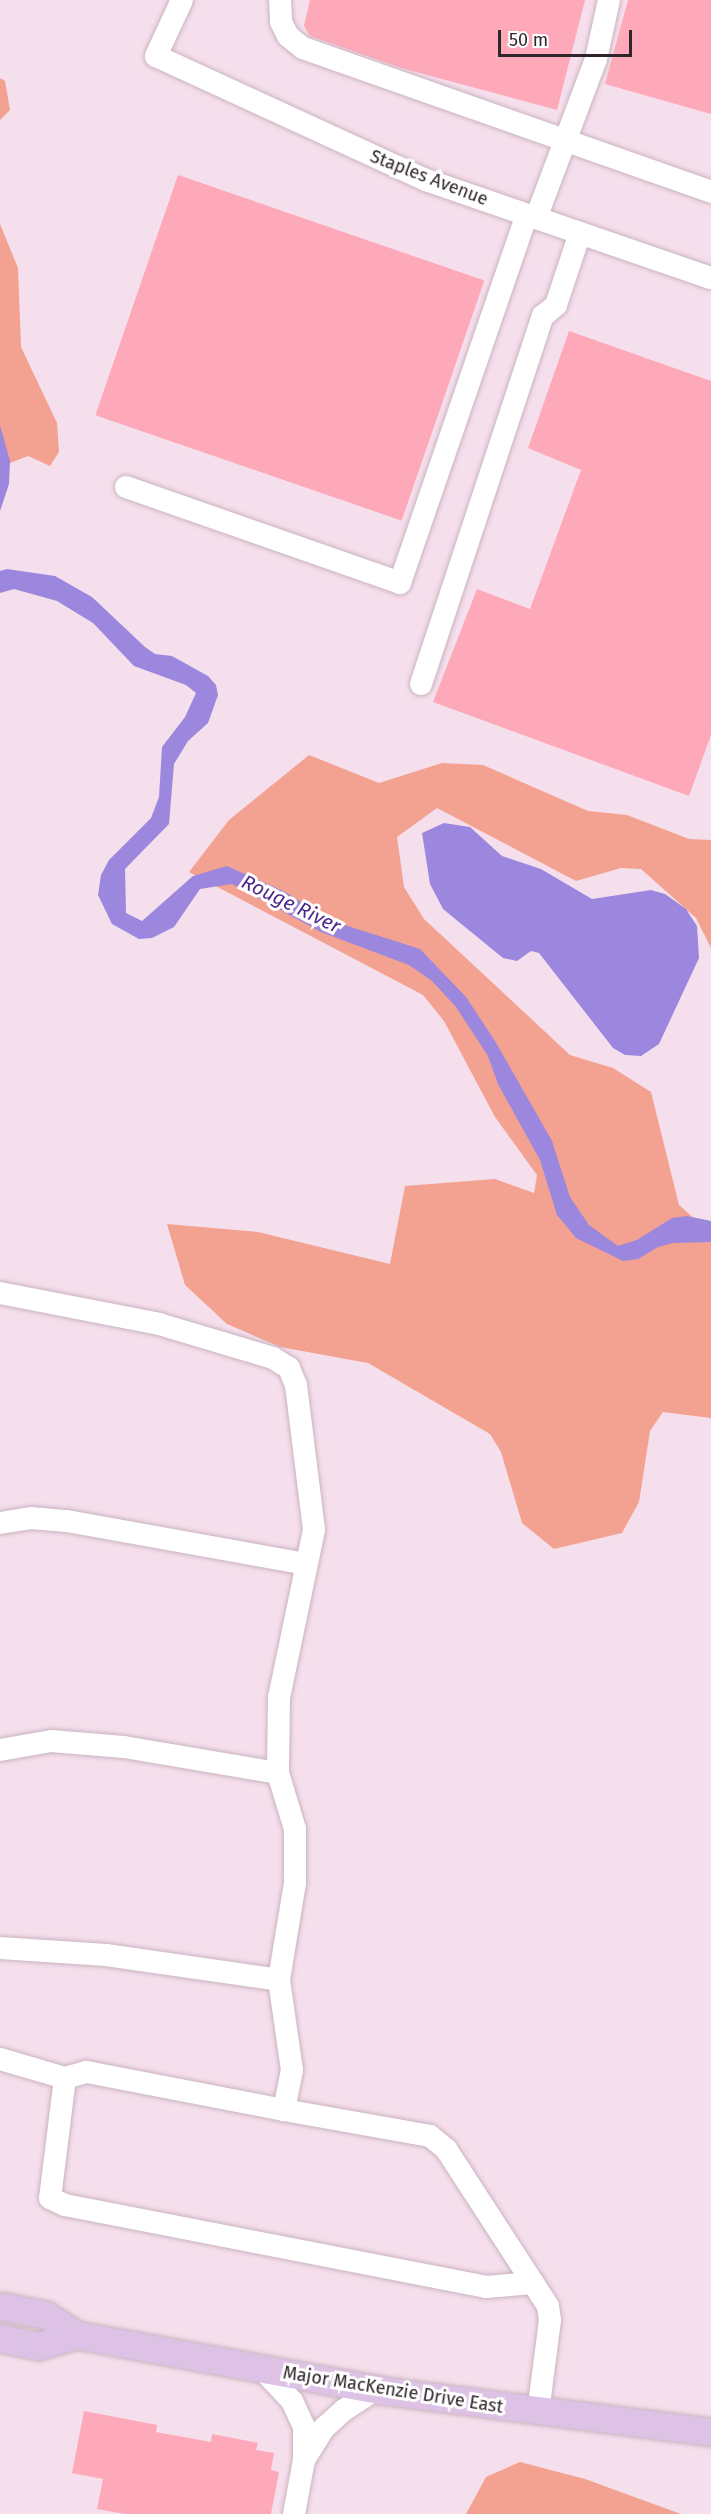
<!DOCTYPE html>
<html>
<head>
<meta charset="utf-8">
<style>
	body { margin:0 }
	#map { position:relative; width:711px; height:2514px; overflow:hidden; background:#f6dfec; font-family:"Fira Sans",sans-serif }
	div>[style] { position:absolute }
	.green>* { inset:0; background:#f3a191 }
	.water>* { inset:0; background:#9b87de }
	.building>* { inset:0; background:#fea9b9; transform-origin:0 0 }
	.roads { filter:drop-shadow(0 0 2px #c9b4c0) drop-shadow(0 0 2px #c9b4c0) }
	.minor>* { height:22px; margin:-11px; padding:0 11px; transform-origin:11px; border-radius:11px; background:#fff }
	.major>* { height:27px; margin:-13.5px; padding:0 13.5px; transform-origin:13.5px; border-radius:13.5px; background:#ddc2e6 }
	span { translate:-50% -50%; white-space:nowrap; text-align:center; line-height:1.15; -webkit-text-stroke:6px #fff; paint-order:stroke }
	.street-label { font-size:18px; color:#2e262b }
	.water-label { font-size:20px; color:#4b288d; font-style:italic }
	.scale { position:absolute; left:498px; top:30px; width:134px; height:27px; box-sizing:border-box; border:3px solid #2e262b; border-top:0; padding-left:8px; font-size:18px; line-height:21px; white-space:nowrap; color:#2e262b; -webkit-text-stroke:4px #fff; paint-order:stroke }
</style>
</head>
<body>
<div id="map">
	<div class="green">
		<div style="clip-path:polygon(0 78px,5px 81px,10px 110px,0 120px)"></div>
		<div style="clip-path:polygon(0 224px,18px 268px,21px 347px,57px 423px,59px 452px,50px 466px,28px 456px,0 467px)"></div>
		<div style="clip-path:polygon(309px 755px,379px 783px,442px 763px,483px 765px,588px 811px,627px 815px,689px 839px,711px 840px,711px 948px,696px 918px,641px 869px,621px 868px,576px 881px,437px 808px,397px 837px,404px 887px,424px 919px,570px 1055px,613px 1068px,651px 1092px,679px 1205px,698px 1222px,711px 1223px,711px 1418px,663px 1412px,650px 1431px,639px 1502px,622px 1533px,554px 1549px,522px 1523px,501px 1452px,490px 1434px,368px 1363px,280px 1347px,227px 1324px,185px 1285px,167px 1224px,258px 1232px,390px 1264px,405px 1186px,495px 1179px,534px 1193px,537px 1175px,495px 1117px,444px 1021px,423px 995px,189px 872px,229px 820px)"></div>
		<div style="clip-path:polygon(520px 2462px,585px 2479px,681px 2514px,466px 2514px,486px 2477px)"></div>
	</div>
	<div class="water">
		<div style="clip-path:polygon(0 425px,10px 461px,9px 484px,0 511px)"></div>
		<div style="clip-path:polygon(7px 569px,55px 576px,92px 597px,145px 647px,155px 654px,172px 656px,208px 676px,216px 685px,218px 695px,208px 723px,188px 741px,174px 764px,169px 824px,125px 869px,126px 913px,142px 921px,193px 876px,227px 866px,285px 892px,332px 921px,420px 949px,466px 997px,495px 1041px,552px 1141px,570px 1197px,589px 1225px,618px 1246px,637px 1240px,672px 1218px,687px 1216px,711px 1221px,711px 1242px,673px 1243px,658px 1247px,638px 1259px,623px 1261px,576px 1238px,557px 1215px,540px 1160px,498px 1084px,488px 1056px,456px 1007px,432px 981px,409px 965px,321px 932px,232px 884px,200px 889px,174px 927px,152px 938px,139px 939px,112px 924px,98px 895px,101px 875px,109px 860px,151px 818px,159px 797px,162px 747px,185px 717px,196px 693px,186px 685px,134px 666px,93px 623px,57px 601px,14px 589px,0 593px,0 571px)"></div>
		<div style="clip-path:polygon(444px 823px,470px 827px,502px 856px,541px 869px,592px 899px,651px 890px,665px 894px,686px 909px,697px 926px,699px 958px,659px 1044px,641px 1056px,625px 1055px,613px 1048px,539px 953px,531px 951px,517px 961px,503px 958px,443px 909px,430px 884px,422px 833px)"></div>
	</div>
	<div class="building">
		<div style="clip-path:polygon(310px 0,585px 0,557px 110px,401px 68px,310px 36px,304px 26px)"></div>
		<div style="clip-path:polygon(628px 0,711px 0,711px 114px,605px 84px)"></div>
		<div style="left:178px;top:175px;width:324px;height:254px;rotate:19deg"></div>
		<div style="clip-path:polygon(569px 331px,711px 381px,711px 735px,689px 796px,433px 702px,477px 589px,530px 609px,581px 470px,528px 448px)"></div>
		<div style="clip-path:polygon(84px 2411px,157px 2425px,156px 2432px,211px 2442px,212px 2434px,258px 2443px,256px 2450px,274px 2453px,271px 2470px,279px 2472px,271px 2514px,125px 2514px,97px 2509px,103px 2479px,72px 2473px)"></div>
	</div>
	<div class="roads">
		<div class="minor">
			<div style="left:182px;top:0;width:62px;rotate:114.9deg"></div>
			<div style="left:156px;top:56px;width:297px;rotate:24.7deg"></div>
			<div style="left:426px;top:180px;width:301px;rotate:19deg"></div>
			<div style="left:280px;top:0;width:22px;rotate:87deg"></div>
			<div style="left:281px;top:22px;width:16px;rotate:63deg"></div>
			<div style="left:288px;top:36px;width:19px;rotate:39deg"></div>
			<div style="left:303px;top:48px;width:433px;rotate:19.4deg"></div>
			<div style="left:536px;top:218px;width:170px;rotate:-69.3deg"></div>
			<div style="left:596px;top:59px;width:60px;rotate:-77.6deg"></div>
			<div style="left:126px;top:487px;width:290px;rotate:19.3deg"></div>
			<div style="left:400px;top:583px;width:389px;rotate:-71deg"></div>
			<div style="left:421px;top:684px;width:388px;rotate:-71.7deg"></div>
			<div style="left:543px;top:316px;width:17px;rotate:-40deg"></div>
			<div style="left:556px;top:305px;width:76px;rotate:-71.6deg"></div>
			<div style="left:0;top:1293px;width:162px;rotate:11deg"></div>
			<div style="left:159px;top:1324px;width:119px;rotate:16.6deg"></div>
			<div style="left:273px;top:1358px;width:19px;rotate:32deg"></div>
			<div style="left:289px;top:1368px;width:18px;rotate:68deg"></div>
			<div style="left:296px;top:1385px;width:146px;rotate:82.9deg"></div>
			<div style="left:314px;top:1530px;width:171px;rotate:101.8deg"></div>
			<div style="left:279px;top:1697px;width:76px;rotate:90.8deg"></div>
			<div style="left:278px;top:1773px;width:59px;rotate:73.1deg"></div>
			<div style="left:295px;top:1829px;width:54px;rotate:90deg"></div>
			<div style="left:295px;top:1883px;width:98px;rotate:99.4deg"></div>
			<div style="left:279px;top:1980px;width:91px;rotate:81.8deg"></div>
			<div style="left:292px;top:2070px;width:41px;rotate:101.3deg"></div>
			<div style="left:284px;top:2110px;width:202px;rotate:-169.1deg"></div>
			<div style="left:86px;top:2072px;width:22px;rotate:164deg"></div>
			<div style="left:65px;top:2078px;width:68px;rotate:-163.7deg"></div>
			<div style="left:0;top:1523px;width:31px;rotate:-9deg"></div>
			<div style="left:31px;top:1518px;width:36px;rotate:5deg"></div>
			<div style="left:67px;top:1521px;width:243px;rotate:10.2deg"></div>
			<div style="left:0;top:1750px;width:52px;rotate:-10deg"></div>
			<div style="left:51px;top:1741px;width:73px;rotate:4.7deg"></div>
			<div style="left:124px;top:1747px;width:156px;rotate:9.6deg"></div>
			<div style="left:0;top:1948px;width:106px;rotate:3.8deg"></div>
			<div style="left:106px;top:1955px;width:175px;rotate:8.2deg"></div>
			<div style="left:65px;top:2078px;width:121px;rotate:97.1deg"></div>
			<div style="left:50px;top:2198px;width:17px;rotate:25deg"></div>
			<div style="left:65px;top:2205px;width:429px;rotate:11deg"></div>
			<div style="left:486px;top:2287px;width:47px;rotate:-4.9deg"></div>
			<div style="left:284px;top:2110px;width:148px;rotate:10.1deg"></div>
			<div style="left:430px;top:2136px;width:21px;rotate:39deg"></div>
			<div style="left:446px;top:2149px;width:187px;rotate:57deg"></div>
			<div style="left:548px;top:2306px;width:14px;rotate:82deg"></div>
			<div style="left:550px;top:2320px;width:93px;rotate:97.4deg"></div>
			<div style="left:262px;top:2369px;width:44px;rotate:46.8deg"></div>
			<div style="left:292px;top:2401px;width:29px;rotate:65deg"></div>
			<div style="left:304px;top:2427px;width:33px;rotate:90deg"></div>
			<div style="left:304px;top:2460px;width:55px;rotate:100.5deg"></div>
			<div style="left:304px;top:2460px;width:38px;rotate:-58deg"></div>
			<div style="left:324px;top:2428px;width:27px;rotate:-42deg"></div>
			<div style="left:344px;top:2410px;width:37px;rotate:-33deg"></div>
		</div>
		<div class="major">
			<div style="left:0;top:2306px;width:47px;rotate:11.1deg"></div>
			<div style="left:46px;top:2315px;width:37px;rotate:33deg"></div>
			<div style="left:77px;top:2335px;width:307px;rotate:10.3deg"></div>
			<div style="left:379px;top:2390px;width:335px;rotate:7.2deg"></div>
			<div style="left:0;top:2338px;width:39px;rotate:12deg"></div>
			<div style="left:38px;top:2346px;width:41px;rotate:-15.8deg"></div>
		</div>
	</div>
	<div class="street-label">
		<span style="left:429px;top:178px;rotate:21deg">Staples Avenue</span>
		<span style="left:393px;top:2390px;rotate:9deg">Major MacKenzie Drive East</span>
	</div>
	<div class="water-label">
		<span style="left:291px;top:904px;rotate:26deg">Rouge River</span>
	</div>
	<div class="scale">50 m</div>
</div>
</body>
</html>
